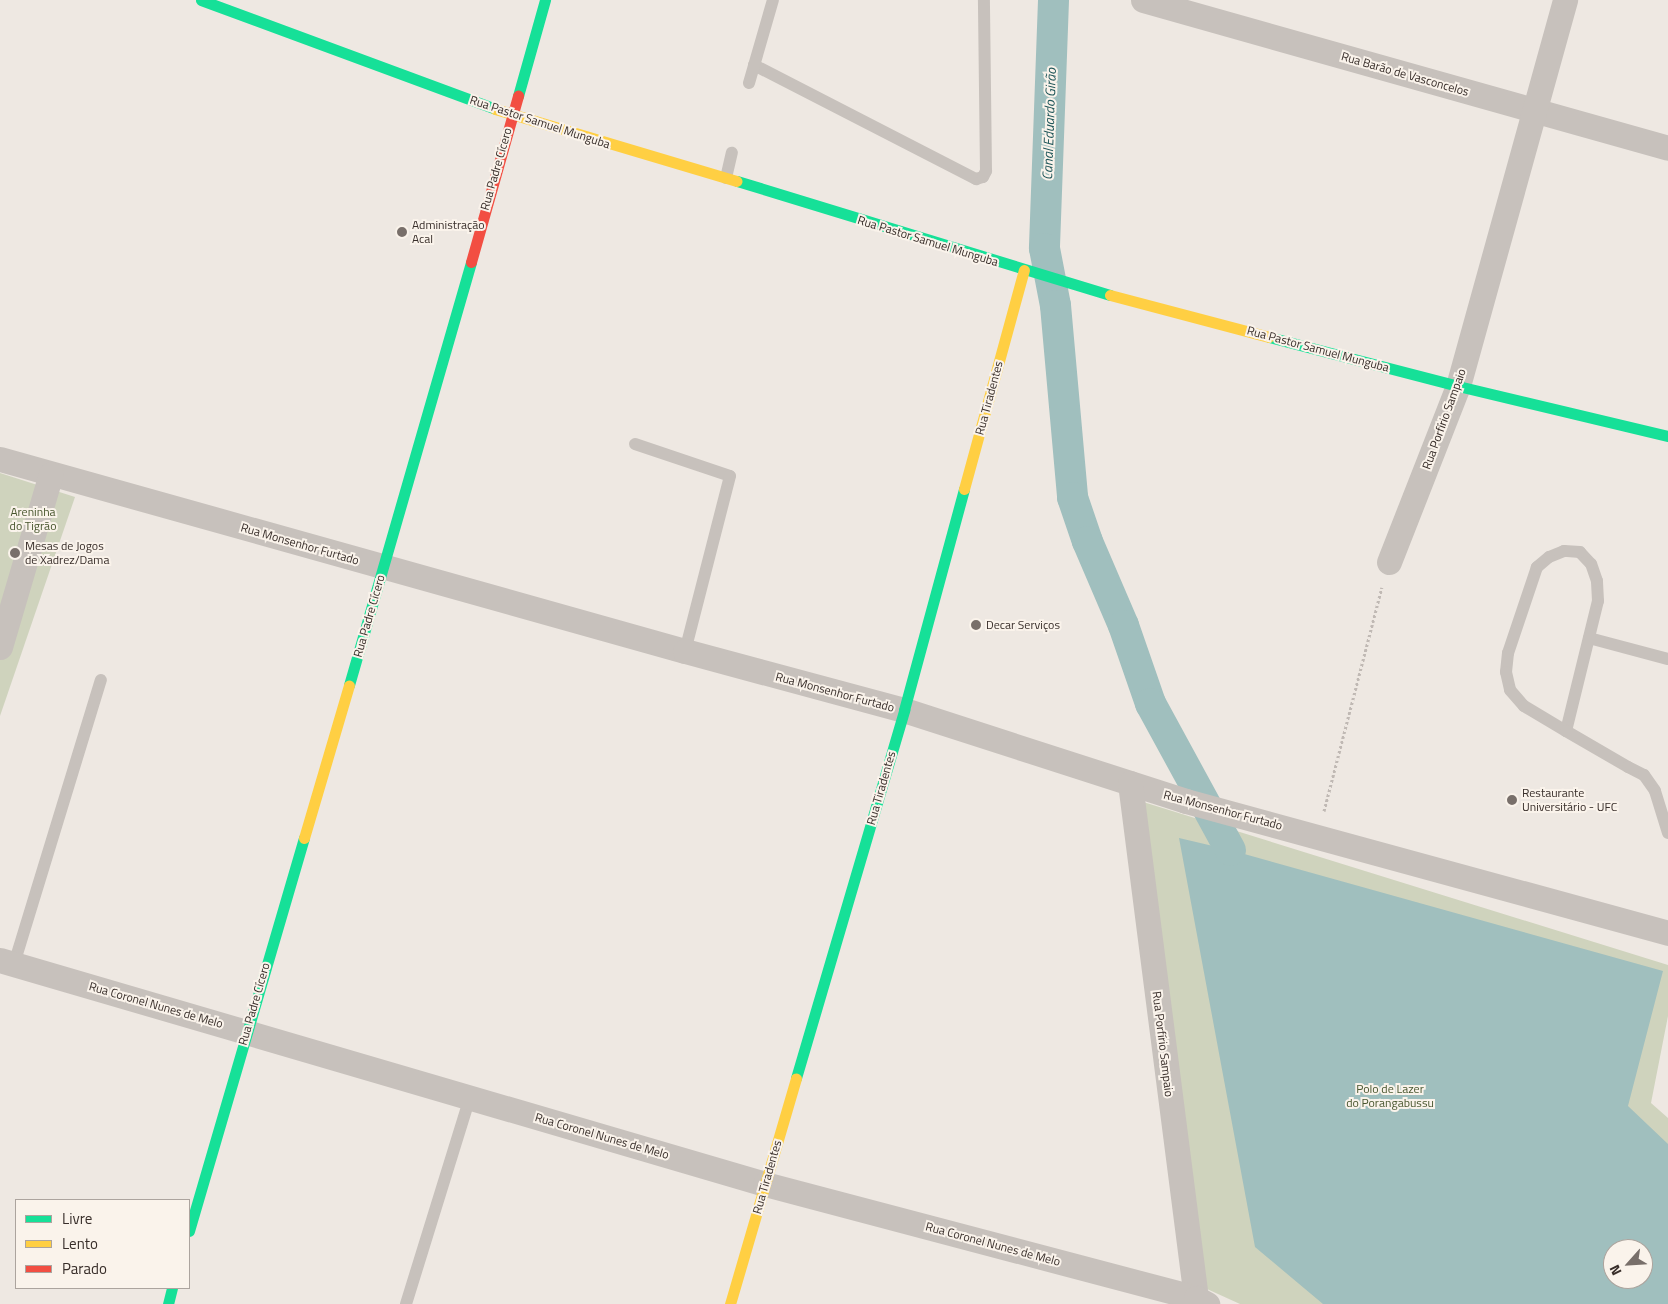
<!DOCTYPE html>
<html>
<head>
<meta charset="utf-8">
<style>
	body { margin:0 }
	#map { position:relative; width:1668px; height:1304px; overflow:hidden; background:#eee8e2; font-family:"Titillium Web",sans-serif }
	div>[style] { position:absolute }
	.green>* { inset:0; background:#cfd3bd }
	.water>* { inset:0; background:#a0bfbe }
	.canal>* { height:31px; margin:-15.5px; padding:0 15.5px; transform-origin:15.5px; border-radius:15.5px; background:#a0bfbe }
	.path>* { height:3px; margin-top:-1.5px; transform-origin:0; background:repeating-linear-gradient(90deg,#c0b9b4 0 2.5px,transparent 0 5px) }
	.lane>* { height:12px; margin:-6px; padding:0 6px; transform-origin:6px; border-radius:6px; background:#c7c1bc }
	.street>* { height:25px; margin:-12.5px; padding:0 12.5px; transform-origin:12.5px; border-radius:12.5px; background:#c7c1bc }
	.fast>* { height:11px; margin:-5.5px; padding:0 5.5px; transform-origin:5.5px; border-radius:5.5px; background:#16e098 }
	.slow>* { height:11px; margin:-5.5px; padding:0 5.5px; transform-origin:5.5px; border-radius:5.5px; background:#ffcf43 }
	.jam>* { height:11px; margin:-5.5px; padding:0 5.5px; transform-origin:5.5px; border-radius:5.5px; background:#f24e42 }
	.dots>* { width:14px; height:14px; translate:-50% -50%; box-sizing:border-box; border:2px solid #faf3eb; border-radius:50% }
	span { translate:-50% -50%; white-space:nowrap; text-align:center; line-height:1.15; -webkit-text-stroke:4px #faf3eb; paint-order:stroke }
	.street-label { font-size:12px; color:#382e2a }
	.poi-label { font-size:12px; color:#382e2a }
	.left { translate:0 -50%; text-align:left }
	.park-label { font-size:12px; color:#48562e }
	.water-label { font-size:14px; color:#1f5659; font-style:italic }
	.legend { position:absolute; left:15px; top:1199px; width:175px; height:90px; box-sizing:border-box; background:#faf3eb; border:1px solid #aca49e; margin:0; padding:6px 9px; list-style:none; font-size:15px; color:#382e2a }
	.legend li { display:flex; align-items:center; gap:10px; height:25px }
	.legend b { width:25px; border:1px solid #aca49e }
	.north { position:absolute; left:1603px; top:1239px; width:50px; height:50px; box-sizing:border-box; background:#faf3eb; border:1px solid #aca49e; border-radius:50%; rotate:244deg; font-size:14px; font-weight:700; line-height:20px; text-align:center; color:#382e2a }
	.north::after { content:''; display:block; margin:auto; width:18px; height:22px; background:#786f6a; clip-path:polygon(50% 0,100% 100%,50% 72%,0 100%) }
</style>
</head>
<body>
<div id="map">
	<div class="green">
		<div style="clip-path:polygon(0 473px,75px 497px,0 716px)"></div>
		<div style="clip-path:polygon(evenodd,1140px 801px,1668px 965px,1668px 1016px,1651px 1103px,1668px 1118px,1668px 1304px,1240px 1304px,1207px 1289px,1140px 801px,1613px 1249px,1643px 1249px,1643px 1279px,1613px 1279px,1613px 1249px)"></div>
	</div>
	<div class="water">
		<div style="clip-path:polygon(evenodd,1179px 838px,1230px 850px,1663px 971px,1628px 1106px,1668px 1144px,1668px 1304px,1323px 1304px,1255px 1247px,1179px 838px,1613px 1249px,1643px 1249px,1643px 1279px,1613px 1279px,1613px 1249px)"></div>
	</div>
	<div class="canal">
		<div style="left:1053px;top:0;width:248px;rotate:92.1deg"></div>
		<div style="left:1044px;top:248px;width:58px;rotate:79.1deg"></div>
		<div style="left:1055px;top:305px;width:193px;rotate:84.9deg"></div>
		<div style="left:1072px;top:497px;width:46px;rotate:71.2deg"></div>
		<div style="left:1087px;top:541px;width:91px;rotate:66.8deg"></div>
		<div style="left:1123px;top:625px;width:83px;rotate:70.9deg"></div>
		<div style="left:1150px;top:703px;width:167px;rotate:61.4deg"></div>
	</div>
	<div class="path">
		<div style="left:1324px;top:811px;width:231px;rotate:-75.5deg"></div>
	</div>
	<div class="lane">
		<div style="left:754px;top:65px;width:250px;rotate:27.2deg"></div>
		<div style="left:976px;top:179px;width:7px;rotate:-16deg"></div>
		<div style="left:983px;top:177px;width:7px;rotate:-63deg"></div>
		<div style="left:986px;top:171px;width:171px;rotate:-90.7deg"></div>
		<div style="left:749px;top:83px;width:86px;rotate:-73.9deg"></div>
		<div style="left:726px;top:178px;width:26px;rotate:-77deg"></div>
		<div style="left:635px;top:444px;width:100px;rotate:18.6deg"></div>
		<div style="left:730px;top:476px;width:181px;rotate:104.4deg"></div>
		<div style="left:1589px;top:638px;width:82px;rotate:14.9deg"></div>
		<div style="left:1566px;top:731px;width:134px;rotate:-76.2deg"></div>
		<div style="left:1598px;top:601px;width:20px;rotate:-93deg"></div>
		<div style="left:1597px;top:581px;width:18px;rotate:-109deg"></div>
		<div style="left:1591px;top:564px;width:16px;rotate:-133deg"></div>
		<div style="left:1580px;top:552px;width:16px;rotate:-176deg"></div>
		<div style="left:1564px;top:551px;width:16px;rotate:158deg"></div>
		<div style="left:1549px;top:557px;width:16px;rotate:140deg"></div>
		<div style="left:1537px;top:567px;width:91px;rotate:108.6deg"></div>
		<div style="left:1508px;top:653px;width:19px;rotate:96deg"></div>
		<div style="left:1506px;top:672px;width:18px;rotate:77deg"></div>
		<div style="left:1510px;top:690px;width:21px;rotate:49deg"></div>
		<div style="left:1524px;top:706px;width:49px;rotate:30.8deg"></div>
		<div style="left:1566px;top:731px;width:72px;rotate:30.1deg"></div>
		<div style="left:1628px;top:767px;width:18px;rotate:27deg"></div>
		<div style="left:1644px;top:775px;width:19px;rotate:55deg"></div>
		<div style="left:1655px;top:791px;width:44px;rotate:72.8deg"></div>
		<div style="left:14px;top:964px;width:297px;rotate:-73deg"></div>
		<div style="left:406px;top:1304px;width:217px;rotate:-72.8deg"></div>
	</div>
	<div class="street">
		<div style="left:1143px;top:0;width:545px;rotate:15.74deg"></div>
		<div style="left:0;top:459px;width:711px;rotate:15.66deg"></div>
		<div style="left:685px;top:651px;width:227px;rotate:15.1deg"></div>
		<div style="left:904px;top:710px;width:296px;rotate:17.9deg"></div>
		<div style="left:1186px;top:801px;width:500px;rotate:15.3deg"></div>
		<div style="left:1389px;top:562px;width:189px;rotate:-68.6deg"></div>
		<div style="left:1458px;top:386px;width:401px;rotate:-74.5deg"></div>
		<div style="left:0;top:647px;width:180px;rotate:-73.6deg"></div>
		<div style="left:1130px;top:783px;width:519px;rotate:82.7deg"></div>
		<div style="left:1196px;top:1298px;width:6px;rotate:108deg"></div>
		<div style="left:0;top:960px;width:797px;rotate:16.32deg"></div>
		<div style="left:765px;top:1184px;width:446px;rotate:14.8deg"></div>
		<div style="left:1196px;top:1298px;width:13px;rotate:29deg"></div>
	</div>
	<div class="fast">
		<div style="left:201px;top:0;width:314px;rotate:20.3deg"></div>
		<div style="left:518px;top:96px;width:100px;rotate:-74.3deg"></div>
		<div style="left:737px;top:181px;width:390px;rotate:17deg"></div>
		<div style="left:1269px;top:337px;width:195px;rotate:14.5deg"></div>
		<div style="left:1458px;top:386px;width:216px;rotate:13.4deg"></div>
		<div style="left:349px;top:685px;width:440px;rotate:-73.9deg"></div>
		<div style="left:796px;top:1078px;width:384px;rotate:-73.6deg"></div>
		<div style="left:904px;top:710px;width:229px;rotate:-74.8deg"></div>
		<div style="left:189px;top:1231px;width:409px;rotate:-73.7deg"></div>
		<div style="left:168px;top:1304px;width:16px;rotate:-76deg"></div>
	</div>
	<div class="slow">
		<div style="left:495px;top:109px;width:252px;rotate:16.6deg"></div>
		<div style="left:1110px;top:295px;width:164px;rotate:14.8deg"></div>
		<div style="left:964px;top:489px;width:227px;rotate:-74.7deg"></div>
		<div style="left:304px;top:838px;width:159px;rotate:-73.6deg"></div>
		<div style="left:730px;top:1304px;width:235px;rotate:-73.7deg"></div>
	</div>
	<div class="jam">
		<div style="left:471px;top:262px;width:173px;rotate:-74.2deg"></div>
	</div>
	<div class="dots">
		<div style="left:402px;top:232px;background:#786f6a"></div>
		<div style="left:15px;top:553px;background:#786f6a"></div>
		<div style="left:976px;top:625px;background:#786f6a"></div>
		<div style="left:1512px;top:800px;background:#786f6a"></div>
	</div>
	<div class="street-label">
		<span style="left:1405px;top:74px;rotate:16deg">Rua Barão de Vasconcelos</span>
		<span style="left:540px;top:122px;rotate:18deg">Rua Pastor Samuel Munguba</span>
		<span style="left:496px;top:169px;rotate:-74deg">Rua Padre Cícero</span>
		<span style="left:928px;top:241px;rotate:17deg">Rua Pastor Samuel Munguba</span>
		<span style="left:1318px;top:349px;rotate:15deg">Rua Pastor Samuel Munguba</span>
		<span style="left:989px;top:398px;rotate:-75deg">Rua Tiradentes</span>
		<span style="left:1444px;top:419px;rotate:-70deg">Rua Porfírio Sampaio</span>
		<span style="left:300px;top:544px;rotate:16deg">Rua Monsenhor Furtado</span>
		<span style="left:369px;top:616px;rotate:-74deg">Rua Padre Cícero</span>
		<span style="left:835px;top:692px;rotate:15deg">Rua Monsenhor Furtado</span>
		<span style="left:881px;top:788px;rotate:-74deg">Rua Tiradentes</span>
		<span style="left:1223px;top:810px;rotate:15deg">Rua Monsenhor Furtado</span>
		<span style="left:254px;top:1004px;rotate:-74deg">Rua Padre Cícero</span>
		<span style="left:156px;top:1005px;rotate:16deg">Rua Coronel Nunes de Melo</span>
		<span style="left:1163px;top:1044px;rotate:83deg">Rua Porfírio Sampaio</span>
		<span style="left:602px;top:1136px;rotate:16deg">Rua Coronel Nunes de Melo</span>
		<span style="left:767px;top:1177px;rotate:-74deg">Rua Tiradentes</span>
		<span style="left:993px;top:1244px;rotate:15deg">Rua Coronel Nunes de Melo</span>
	</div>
	<div class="poi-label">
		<span class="left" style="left:412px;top:232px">Administração<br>Acal</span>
		<span class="left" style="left:25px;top:553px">Mesas de Jogos<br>de Xadrez/Dama</span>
		<span class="left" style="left:986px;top:625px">Decar Serviços</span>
		<span class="left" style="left:1522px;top:800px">Restaurante<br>Universitário - UFC</span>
	</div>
	<div class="park-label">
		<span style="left:33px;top:519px">Areninha<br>do Tigrão</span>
		<span style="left:1390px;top:1096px">Polo de Lazer<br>do Porangabussu</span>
	</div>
	<div class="water-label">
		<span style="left:1049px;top:124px;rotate:-88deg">Canal Eduardo Girão</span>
	</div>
	<ul class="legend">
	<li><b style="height:6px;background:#16e098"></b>Livre</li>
	<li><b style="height:6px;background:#ffcf43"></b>Lento</li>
	<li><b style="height:6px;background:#f24e42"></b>Parado</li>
	</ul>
	<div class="north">N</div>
</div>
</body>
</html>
